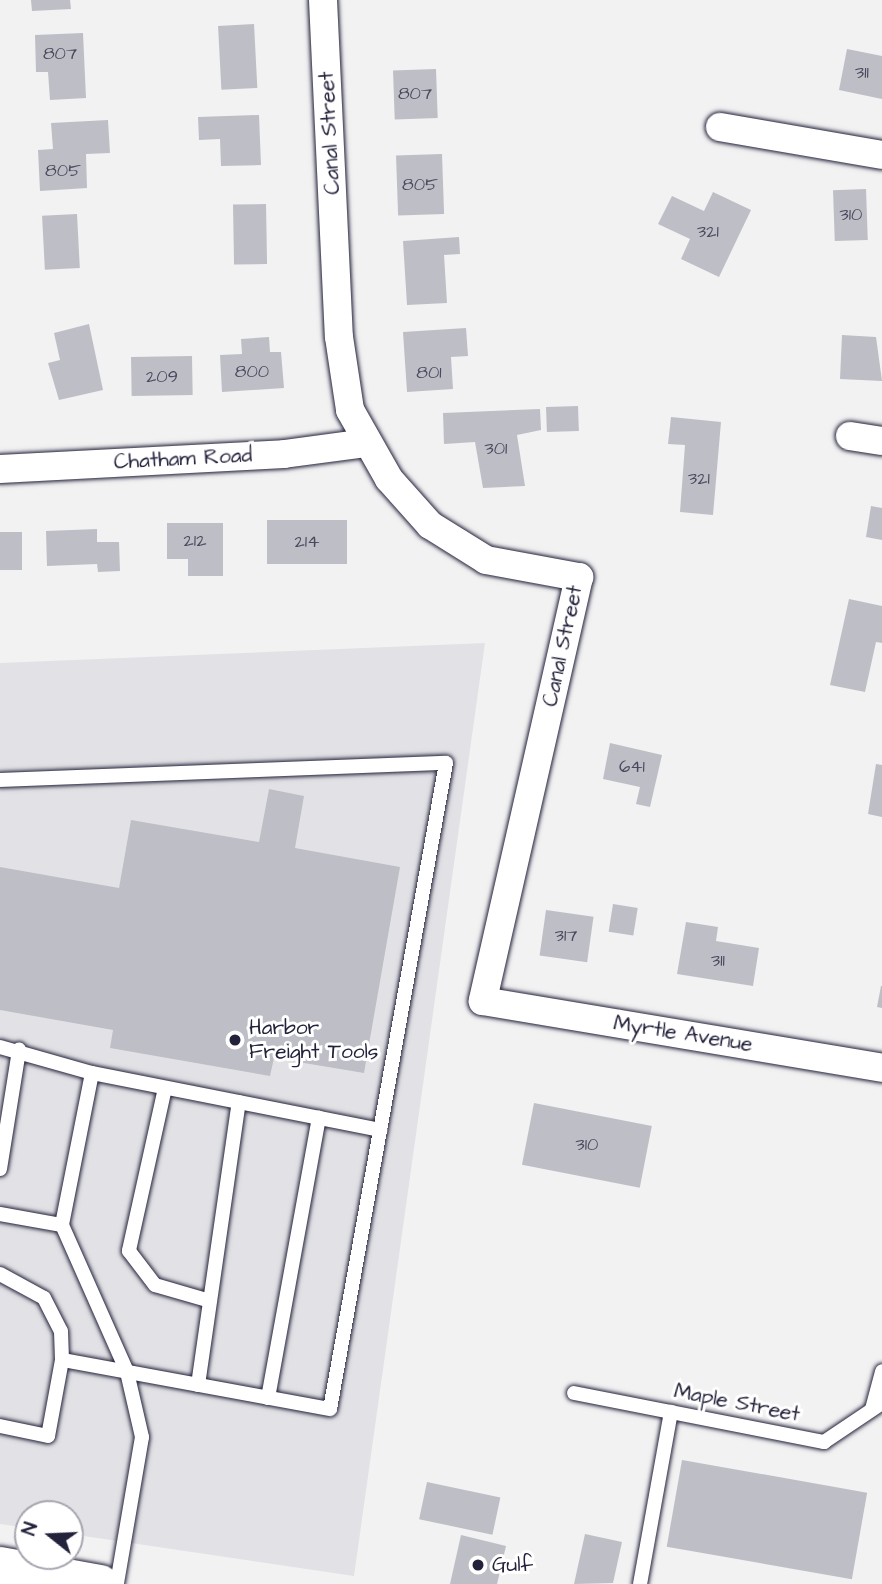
<!DOCTYPE html>
<html>
<head>
<meta charset="utf-8">
<style>
	body { margin:0 }
	#map { position:relative; width:882px; height:1584px; overflow:hidden; background:#f2f2f3; font-family:"Architects Daughter",sans-serif }
	div>[style] { position:absolute }
	.built>* { inset:0; background:#e2e2e6 }
	.building>* { inset:0; background:#bebec6; transform-origin:0 0 }
	.roads { filter:drop-shadow(0 0 2px #22223b) drop-shadow(0 0 2px #22223b) }
	.lane>* { height:14px; margin:-7px; padding:0 7px; transform-origin:7px; border-radius:7px; background:#fff }
	.street>* { height:28px; margin:-14px; padding:0 14px; transform-origin:14px; border-radius:14px; background:#fff }
	.highway>* { height:38px; margin:-19px; padding:0 19px; transform-origin:19px; border-radius:19px; background:#fff }
	.dots>* { width:19px; height:19px; translate:-50% -50%; box-sizing:border-box; border:4px solid #fff; border-radius:50% }
	span { translate:-50% -50%; white-space:nowrap; text-align:center; line-height:1.15; -webkit-text-stroke:6px #fff; paint-order:stroke }
	.number-label { font-size:18px; color:#49495e }
	.number-label span { -webkit-text-stroke-width:0 }
	.street-label { font-size:21px; color:#22223b }
	.poi-label { font-size:21px; color:#22223b }
	.left { translate:0 -50%; text-align:left }
	.north { position:absolute; left:14px; top:1500px; width:70px; height:70px; box-sizing:border-box; background:#fff; border:2px solid #a7a7b1; border-radius:50%; rotate:288deg; font-size:19px; font-weight:700; line-height:28px; text-align:center; color:#22223b }
	.north::after { content:''; display:block; margin:auto; width:24px; height:32px; background:#22223b; clip-path:polygon(50% 0,100% 100%,50% 72%,0 100%) }
</style>
</head>
<body>
<div id="map">
	<div class="built">
		<div style="clip-path:polygon(485px 643px,354px 1576px,70px 1534px,70px 1514px,28px 1514px,28px 1528px,0 1524px,0 663px)"></div>
	</div>
	<div class="building">
		<div style="clip-path:polygon(31px 0,70px 0,71px 9px,32px 11px)"></div>
		<div style="left:254px;top:24px;width:64px;height:36px;rotate:87deg"></div>
		<div style="clip-path:polygon(83px 33px,86px 98px,50px 100px,48px 72px,36px 72px,35px 35px)"></div>
		<div style="clip-path:polygon(847px 49px,882px 56px,882px 99px,839px 90px)"></div>
		<div style="left:436px;top:69px;width:49px;height:43px;rotate:88deg"></div>
		<div style="clip-path:polygon(259px 115px,261px 165px,221px 166px,220px 139px,199px 140px,198px 117px)"></div>
		<div style="clip-path:polygon(108px 120px,110px 153px,86px 154px,87px 188px,40px 191px,38px 150px,53px 149px,51px 123px)"></div>
		<div style="left:442px;top:154px;width:60px;height:46px;rotate:88deg"></div>
		<div style="left:866px;top:189px;width:51px;height:33px;rotate:88deg"></div>
		<div style="clip-path:polygon(713px 192px,751px 210px,719px 277px,681px 259px,690px 239px,658px 224px,672px 196px,704px 211px)"></div>
		<div style="left:266px;top:204px;width:60px;height:33px;rotate:89deg"></div>
		<div style="left:77px;top:214px;width:54px;height:35px;rotate:87deg"></div>
		<div style="clip-path:polygon(459px 237px,460px 254px,444px 255px,447px 303px,407px 305px,403px 241px)"></div>
		<div style="clip-path:polygon(89px 324px,103px 390px,59px 400px,48px 363px,60px 360px,54px 333px)"></div>
		<div style="clip-path:polygon(466px 328px,468px 356px,451px 357px,453px 389px,407px 392px,403px 332px)"></div>
		<div style="clip-path:polygon(842px 335px,876px 337px,882px 381px,840px 379px)"></div>
		<div style="clip-path:polygon(269px 337px,270px 352px,281px 352px,284px 388px,222px 392px,220px 355px,242px 354px,241px 339px)"></div>
		<div style="left:192px;top:356px;width:39px;height:61px;rotate:89deg"></div>
		<div style="left:578px;top:406px;width:25px;height:32px;rotate:88deg"></div>
		<div style="clip-path:polygon(540px 409px,541px 430px,517px 435px,525px 486px,483px 488px,475px 442px,444px 444px,443px 413px)"></div>
		<div style="clip-path:polygon(671px 417px,721px 422px,713px 515px,680px 512px,685px 445px,668px 444px)"></div>
		<div style="clip-path:polygon(871px 506px,882px 508px,882px 540px,866px 537px)"></div>
		<div style="left:347px;top:520px;width:44px;height:80px;rotate:90deg"></div>
		<div style="clip-path:polygon(167px 523px,223px 523px,223px 576px,188px 576px,188px 559px,167px 559px)"></div>
		<div style="clip-path:polygon(97px 529px,97px 542px,119px 542px,120px 571px,98px 572px,97px 564px,47px 566px,46px 531px)"></div>
		<div style="left:0;top:532px;width:22px;height:38px"></div>
		<div style="clip-path:polygon(849px 599px,882px 606px,882px 643px,876px 642px,865px 692px,830px 685px)"></div>
		<div style="clip-path:polygon(610px 743px,662px 755px,650px 807px,636px 804px,640px 787px,603px 779px)"></div>
		<div style="clip-path:polygon(876px 764px,882px 765px,882px 817px,868px 814px)"></div>
		<div style="clip-path:polygon(269px 789px,304px 796px,295px 848px,400px 867px,364px 1073px,274px 1058px,270px 1076px,110px 1048px,113px 1030px,0 1010px,0 867px,119px 888px,131px 820px,259px 842px)"></div>
		<div style="left:613px;top:904px;width:25px;height:28px;rotate:9deg"></div>
		<div style="left:546px;top:910px;width:48px;height:46px;rotate:8deg"></div>
		<div style="clip-path:polygon(686px 922px,718px 927px,716px 941px,759px 948px,753px 986px,677px 974px)"></div>
		<div style="clip-path:polygon(881px 986px,882px 986px,882px 1008px,877px 1007px)"></div>
		<div style="left:534px;top:1103px;width:120px;height:63px;rotate:11deg"></div>
		<div style="left:682px;top:1460px;width:188px;height:88px;rotate:10deg"></div>
		<div style="left:427px;top:1482px;width:75px;height:38px;rotate:12deg"></div>
		<div style="clip-path:polygon(585px 1534px,622px 1542px,613px 1583px,574px 1584px)"></div>
		<div style="clip-path:polygon(461px 1535px,506px 1546px,497px 1584px,450px 1584px)"></div>
	</div>
	<div class="roads">
		<div class="lane">
			<div style="left:0;top:780px;width:446px;rotate:-2.2deg"></div>
			<div style="left:446px;top:763px;width:656px;rotate:100.18deg"></div>
			<div style="left:330px;top:1409px;width:272px;rotate:-169.6deg"></div>
			<div style="left:0;top:1047px;width:96px;rotate:15.8deg"></div>
			<div style="left:92px;top:1073px;width:155px;rotate:101.2deg"></div>
			<div style="left:62px;top:1225px;width:161px;rotate:66.1deg"></div>
			<div style="left:127px;top:1372px;width:67px;rotate:77deg"></div>
			<div style="left:142px;top:1437px;width:149px;rotate:99.7deg"></div>
			<div style="left:92px;top:1073px;width:294px;rotate:11.2deg"></div>
			<div style="left:165px;top:1088px;width:167px;rotate:102.5deg"></div>
			<div style="left:129px;top:1251px;width:43px;rotate:52.6deg"></div>
			<div style="left:155px;top:1285px;width:57px;rotate:16.2deg"></div>
			<div style="left:0;top:1169px;width:121px;rotate:-80.9deg"></div>
			<div style="left:0;top:1214px;width:63px;rotate:10.1deg"></div>
			<div style="left:0;top:1274px;width:50px;rotate:28.6deg"></div>
			<div style="left:44px;top:1298px;width:37px;rotate:63deg"></div>
			<div style="left:61px;top:1331px;width:29px;rotate:88deg"></div>
			<div style="left:62px;top:1360px;width:77px;rotate:100.4deg"></div>
			<div style="left:48px;top:1436px;width:49px;rotate:-168.2deg"></div>
			<div style="left:198px;top:1385px;width:286px;rotate:-81.8deg"></div>
			<div style="left:574px;top:1393px;width:255px;rotate:11.1deg"></div>
			<div style="left:824px;top:1442px;width:70px;rotate:-33.9deg"></div>
			<div style="left:268px;top:1398px;width:285px;rotate:-79.7deg"></div>
			<div style="left:872px;top:1409px;width:39px;rotate:-75deg"></div>
			<div style="left:640px;top:1584px;width:175px;rotate:-79.8deg"></div>
		</div>
		<div class="street">
			<div style="left:323px;top:0;width:337px;rotate:87.3deg"></div>
			<div style="left:339px;top:337px;width:74px;rotate:81.4deg"></div>
			<div style="left:350px;top:410px;width:79px;rotate:60.5deg"></div>
			<div style="left:389px;top:479px;width:62px;rotate:48.3deg"></div>
			<div style="left:430px;top:525px;width:66px;rotate:32deg"></div>
			<div style="left:486px;top:560px;width:95px;rotate:10.4deg"></div>
			<div style="left:579px;top:577px;width:435px;rotate:102.8deg"></div>
			<div style="left:483px;top:1001px;width:405px;rotate:9.5deg"></div>
			<div style="left:720px;top:127px;width:164px;rotate:9.8deg"></div>
			<div style="left:850px;top:436px;width:32px;rotate:9deg"></div>
			<div style="left:0;top:469px;width:284px;rotate:-3deg"></div>
			<div style="left:284px;top:454px;width:82px;rotate:-7.7deg"></div>
		</div>
		<div class="highway">
			<div style="left:0;top:1566px;width:102px;rotate:10.2deg"></div>
		</div>
	</div>
	<div class="dots">
		<div style="left:235px;top:1040px;background:#22223b"></div>
		<div style="left:478px;top:1565px;background:#22223b"></div>
	</div>
	<div class="number-label">
		<span style="left:60px;top:54px">807</span>
		<span style="left:862px;top:73px">311</span>
		<span style="left:415px;top:94px">807</span>
		<span style="left:63px;top:171px">805</span>
		<span style="left:420px;top:185px">805</span>
		<span style="left:851px;top:215px">310</span>
		<span style="left:708px;top:232px">321</span>
		<span style="left:252px;top:372px">800</span>
		<span style="left:429px;top:373px">801</span>
		<span style="left:162px;top:377px">209</span>
		<span style="left:496px;top:449px">301</span>
		<span style="left:699px;top:479px">321</span>
		<span style="left:195px;top:541px">212</span>
		<span style="left:307px;top:542px">214</span>
		<span style="left:632px;top:767px">641</span>
		<span style="left:566px;top:936px">317</span>
		<span style="left:718px;top:961px">311</span>
		<span style="left:587px;top:1145px">310</span>
	</div>
	<div class="street-label">
		<span style="left:330px;top:133px;rotate:-93deg">Canal Street</span>
		<span style="left:183px;top:459px;rotate:-3deg">Chatham Road</span>
		<span style="left:563px;top:646px;rotate:-78deg">Canal Street</span>
		<span style="left:683px;top:1034px;rotate:9deg">Myrtle Avenue</span>
		<span style="left:737px;top:1403px;rotate:11deg">Maple Street</span>
	</div>
	<div class="poi-label">
		<span class="left" style="left:249px;top:1040px">Harbor<br>Freight Tools</span>
		<span class="left" style="left:492px;top:1565px">Gulf</span>
	</div>
	<div class="north">N</div>
</div>
</body>
</html>
